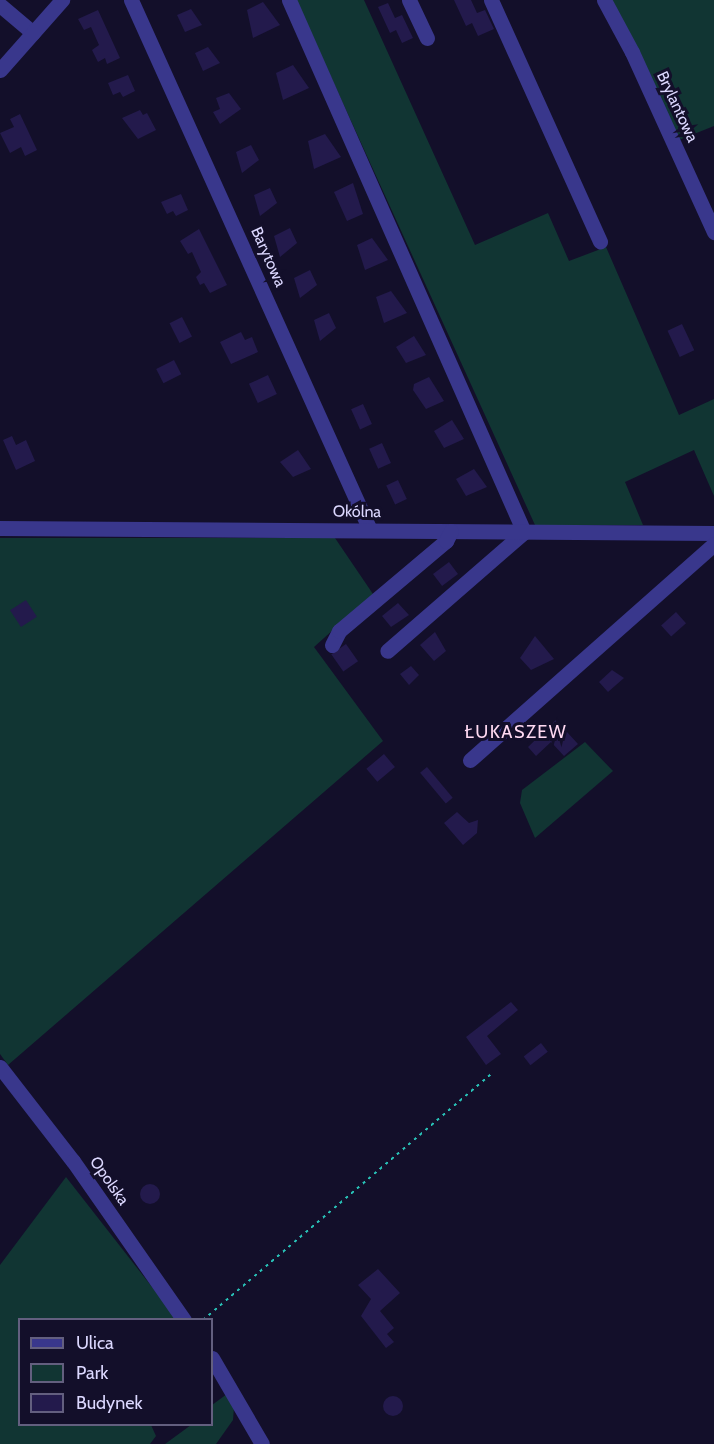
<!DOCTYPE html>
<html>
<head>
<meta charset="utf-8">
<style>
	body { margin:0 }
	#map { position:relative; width:714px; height:1444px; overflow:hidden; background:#130f2a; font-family:Cabin,sans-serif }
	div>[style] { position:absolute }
	.green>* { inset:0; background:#113533 }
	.building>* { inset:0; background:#231a4c; transform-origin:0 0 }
	.round { border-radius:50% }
	.path>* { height:2px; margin-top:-1px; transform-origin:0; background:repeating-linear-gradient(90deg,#28c3b8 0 3px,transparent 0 7.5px) }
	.minor>* { height:15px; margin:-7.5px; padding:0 7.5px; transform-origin:7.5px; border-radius:7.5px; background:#39378c }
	span { translate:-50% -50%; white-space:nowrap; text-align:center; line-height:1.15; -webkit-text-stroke:6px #130f2a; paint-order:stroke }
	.street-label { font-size:16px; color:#dcd8ff }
	.neighbourhood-label { font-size:18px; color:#ffdaf2; letter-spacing:1.5px }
	.legend { position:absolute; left:18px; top:1318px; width:195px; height:108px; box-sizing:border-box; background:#130f2a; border:2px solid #635f7f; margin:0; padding:8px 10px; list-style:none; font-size:18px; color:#dcd8ff }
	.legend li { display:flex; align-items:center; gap:12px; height:30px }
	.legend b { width:30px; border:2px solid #635f7f }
</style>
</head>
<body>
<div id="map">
	<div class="green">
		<div style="clip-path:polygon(296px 0,364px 0,475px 245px,548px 213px,569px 261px,606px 247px,679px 415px,714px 399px,714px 496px,694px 450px,625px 482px,643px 525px,535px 525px)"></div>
		<div style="clip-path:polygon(612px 0,714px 0,714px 126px,679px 140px)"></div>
		<div style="clip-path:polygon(0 538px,335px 538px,373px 594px,314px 647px,383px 741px,8px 1065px,0 1054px)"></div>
		<div style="clip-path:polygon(585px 742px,613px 771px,535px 838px,520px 803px,522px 790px)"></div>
		<div style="clip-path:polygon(66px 1177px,177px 1319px,20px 1320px,20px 1424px,151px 1425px,156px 1436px,150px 1444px,0 1444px,0 1265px)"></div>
		<div style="clip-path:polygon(227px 1394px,234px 1407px,233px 1420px,216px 1444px,165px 1444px,191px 1425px,212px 1424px,212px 1405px)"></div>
	</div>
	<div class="building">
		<div style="clip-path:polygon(454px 0,471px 0,477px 13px,485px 10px,494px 29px,478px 36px,472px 23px,466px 26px)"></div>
		<div style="clip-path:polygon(263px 2px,280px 25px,253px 38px,247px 10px)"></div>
		<div style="clip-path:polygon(388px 3px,395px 18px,402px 15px,413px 38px,402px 43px,396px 30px,390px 33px,378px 7px)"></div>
		<div style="clip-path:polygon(191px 9px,202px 25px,185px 32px,177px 15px)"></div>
		<div style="clip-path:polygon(98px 10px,120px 58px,107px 64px,105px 58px,98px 62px,92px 50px,99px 45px,91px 27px,84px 30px,78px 19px)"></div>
		<div style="clip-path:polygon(208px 47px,220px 63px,203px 71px,195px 53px)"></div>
		<div style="clip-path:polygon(293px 65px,309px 88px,283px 100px,276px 73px)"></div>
		<div style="clip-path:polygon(128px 75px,135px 91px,123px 97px,120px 92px,113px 95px,108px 83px)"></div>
		<div style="clip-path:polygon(229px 93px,241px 109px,220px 124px,213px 112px,220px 109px,216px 98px)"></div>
		<div style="clip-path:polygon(140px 110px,143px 115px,147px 113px,156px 130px,138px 139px,122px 118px)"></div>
		<div style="clip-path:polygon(20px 114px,37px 150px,25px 156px,21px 147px,10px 153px,0 133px,14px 127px,10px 119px)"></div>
		<div style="clip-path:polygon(325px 134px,341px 157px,314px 169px,308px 141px)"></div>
		<div style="clip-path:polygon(251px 145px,259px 160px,242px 173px,236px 152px)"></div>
		<div style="clip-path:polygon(353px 183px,363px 214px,347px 221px,334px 192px)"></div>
		<div style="clip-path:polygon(270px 188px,277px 203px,260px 216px,254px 195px)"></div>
		<div style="clip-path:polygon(181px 194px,188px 210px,176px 216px,173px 211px,167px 214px,161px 202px)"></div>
		<div style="clip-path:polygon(290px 228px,297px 243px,280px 257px,274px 236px)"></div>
		<div style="clip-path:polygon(199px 229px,227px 285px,210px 293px,204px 283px,200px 285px,196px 277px,201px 272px,192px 252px,188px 254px,180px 241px)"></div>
		<div style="clip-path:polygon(372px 238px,388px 260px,365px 270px,357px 245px)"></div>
		<div style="clip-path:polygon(310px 270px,317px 285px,300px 298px,294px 278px)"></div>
		<div style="clip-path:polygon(391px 291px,407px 313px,384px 323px,376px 297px)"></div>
		<div style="clip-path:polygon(329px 313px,336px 328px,320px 341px,314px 320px)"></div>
		<div style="left:182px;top:317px;width:22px;height:14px;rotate:63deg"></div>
		<div style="left:682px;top:324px;width:29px;height:16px;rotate:65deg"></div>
		<div style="clip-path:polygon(241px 332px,245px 340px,252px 337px,258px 352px,231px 364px,220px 342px)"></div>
		<div style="clip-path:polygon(414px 336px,426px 355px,406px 363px,396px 347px)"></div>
		<div style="left:174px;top:360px;width:16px;height:20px;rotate:63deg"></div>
		<div style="left:268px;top:375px;width:21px;height:21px;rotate:65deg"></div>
		<div style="clip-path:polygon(429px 377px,444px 401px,426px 409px,413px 390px,414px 384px)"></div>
		<div style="left:363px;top:404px;width:22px;height:13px;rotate:66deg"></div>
		<div style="clip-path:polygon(452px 420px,464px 439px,444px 448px,434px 431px)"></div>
		<div style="clip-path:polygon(12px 436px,16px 445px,26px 440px,35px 461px,16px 470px,3px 440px)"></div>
		<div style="left:382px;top:443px;width:22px;height:14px;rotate:66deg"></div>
		<div style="clip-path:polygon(298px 450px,311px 469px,293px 477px,280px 462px)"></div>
		<div style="clip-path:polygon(474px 469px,487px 487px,466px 496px,456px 479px)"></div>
		<div style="left:398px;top:480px;width:21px;height:13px;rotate:65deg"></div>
		<div style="left:449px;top:562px;width:15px;height:20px;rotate:53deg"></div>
		<div style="left:26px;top:600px;width:20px;height:19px;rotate:57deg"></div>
		<div style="clip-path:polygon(398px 603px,409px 615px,391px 627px,382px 616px)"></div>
		<div style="left:676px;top:612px;width:15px;height:20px;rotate:48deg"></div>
		<div style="clip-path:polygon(435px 632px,446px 651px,434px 661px,420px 645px)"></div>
		<div style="clip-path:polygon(535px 636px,554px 659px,531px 670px,520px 658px)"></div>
		<div style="left:346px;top:644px;width:21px;height:18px;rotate:55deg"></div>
		<div style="clip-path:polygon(411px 666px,419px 675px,409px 685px,400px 674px)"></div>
		<div style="clip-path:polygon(612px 670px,624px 678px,608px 692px,599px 682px)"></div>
		<div style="clip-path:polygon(556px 720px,578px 744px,564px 756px,551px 742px,536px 756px,528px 747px)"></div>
		<div style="left:384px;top:754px;width:17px;height:23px;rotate:50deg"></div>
		<div style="left:427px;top:767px;width:40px;height:9px;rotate:50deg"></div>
		<div style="clip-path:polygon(457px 812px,469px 823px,478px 820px,477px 833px,463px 845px,444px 823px)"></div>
		<div style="clip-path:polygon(511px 1002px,518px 1010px,487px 1036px,501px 1054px,486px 1065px,466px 1037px)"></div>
		<div style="left:541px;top:1043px;width:11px;height:22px;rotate:52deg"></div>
		<div class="round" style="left:140px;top:1184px;width:20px;height:20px"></div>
		<div style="clip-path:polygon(378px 1269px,400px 1293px,380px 1311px,394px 1328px,387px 1334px,394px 1342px,386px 1348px,361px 1316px,371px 1299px,358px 1285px)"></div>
		<div class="round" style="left:383px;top:1396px;width:20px;height:20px"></div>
	</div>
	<div class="path">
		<div style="left:203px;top:1320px;width:382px;rotate:-40.5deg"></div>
	</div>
	<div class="minor">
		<div style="left:131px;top:0;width:581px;rotate:65.73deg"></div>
		<div style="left:289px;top:0;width:582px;rotate:66.17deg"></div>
		<div style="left:524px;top:532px;width:181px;rotate:139deg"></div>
		<div style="left:409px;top:0;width:42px;rotate:64.7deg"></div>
		<div style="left:491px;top:0;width:265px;rotate:65.7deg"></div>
		<div style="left:604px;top:0;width:59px;rotate:61.7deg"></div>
		<div style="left:632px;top:52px;width:198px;rotate:65.5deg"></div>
		<div style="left:0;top:5px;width:43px;rotate:40.3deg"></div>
		<div style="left:0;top:70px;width:94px;rotate:-48.5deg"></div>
		<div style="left:0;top:528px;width:714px;rotate:0.4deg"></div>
		<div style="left:332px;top:645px;width:16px;rotate:-63deg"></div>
		<div style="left:339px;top:631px;width:140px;rotate:-40.1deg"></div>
		<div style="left:446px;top:541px;width:11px;rotate:-63deg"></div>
		<div style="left:470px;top:760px;width:326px;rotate:-41.5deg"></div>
		<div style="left:0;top:1067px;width:119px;rotate:52.2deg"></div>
		<div style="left:73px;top:1161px;width:194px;rotate:55.1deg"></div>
		<div style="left:212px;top:1358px;width:99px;rotate:59.8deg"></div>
	</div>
	<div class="street-label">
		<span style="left:677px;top:107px;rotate:65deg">Brylantowa</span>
		<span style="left:268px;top:257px;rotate:66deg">Barytowa</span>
		<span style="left:357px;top:512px;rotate:1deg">Okólna</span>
		<span style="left:109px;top:1181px;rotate:55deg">Opolska</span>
	</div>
	<div class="neighbourhood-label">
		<span style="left:516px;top:732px">ŁUKASZEW</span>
	</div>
	<ul class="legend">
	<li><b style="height:8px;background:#39378c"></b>Ulica</li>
	<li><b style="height:16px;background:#113533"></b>Park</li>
	<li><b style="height:16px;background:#231a4c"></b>Budynek</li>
	</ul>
</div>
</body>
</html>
